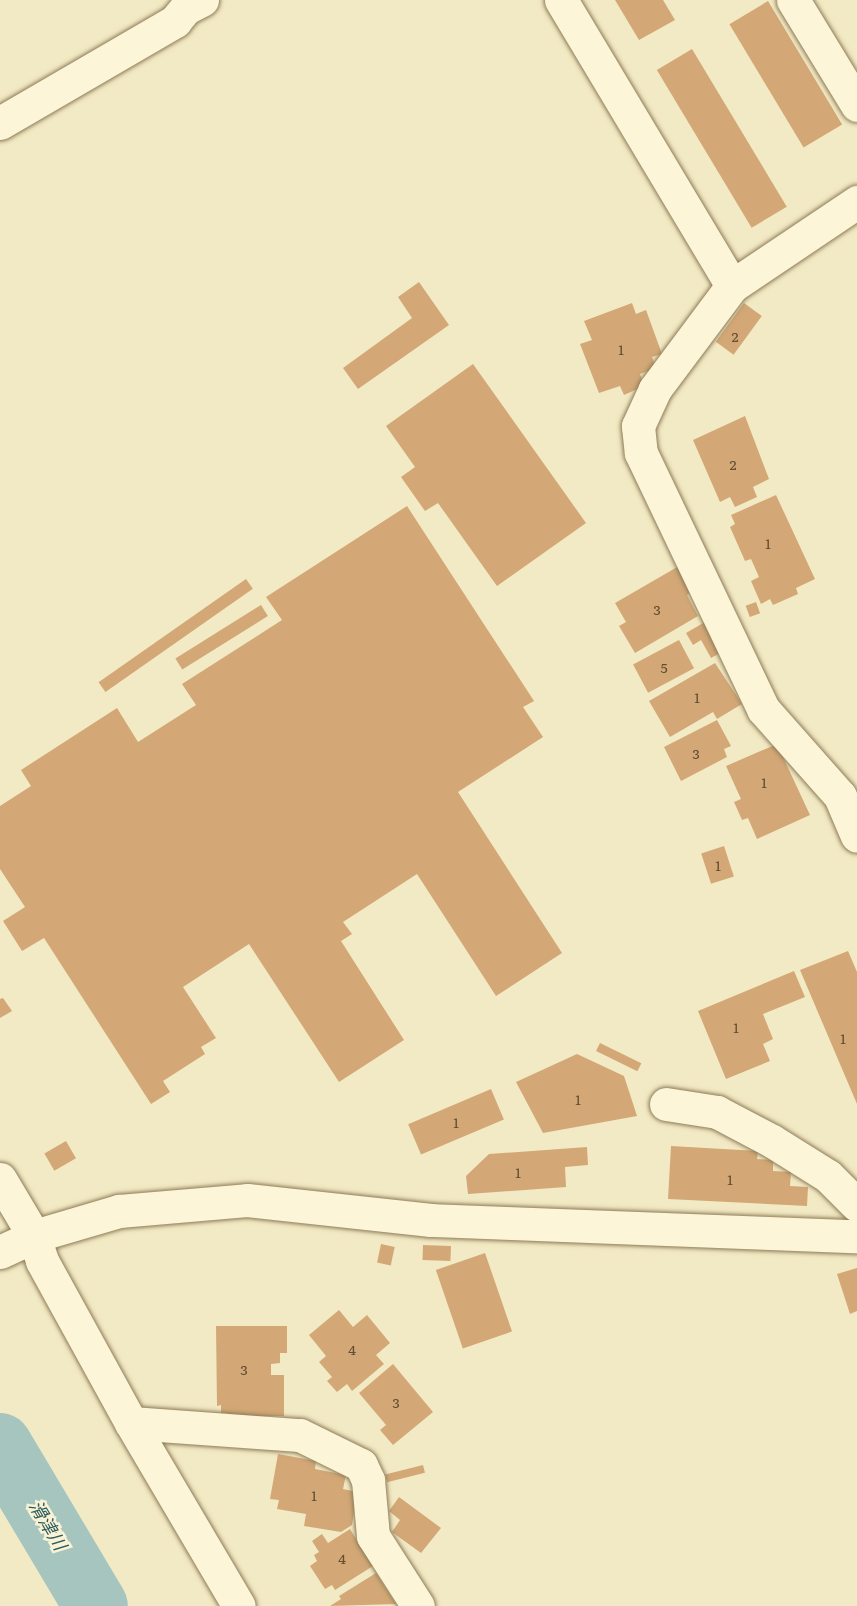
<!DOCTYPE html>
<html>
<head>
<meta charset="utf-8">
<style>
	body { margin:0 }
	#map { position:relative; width:857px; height:1606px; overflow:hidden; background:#f2eac4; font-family:Literata,"Noto Sans JP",serif }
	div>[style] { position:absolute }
	.river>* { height:64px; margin:-32px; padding:0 32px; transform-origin:32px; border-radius:32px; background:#a6c5bf }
	.building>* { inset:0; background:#d3a876; transform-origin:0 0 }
	.roads { filter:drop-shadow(0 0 2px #8e7b58) drop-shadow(0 0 2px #8e7b58) }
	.minor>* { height:33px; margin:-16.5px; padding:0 16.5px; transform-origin:16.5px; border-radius:16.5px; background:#fcf5d8 }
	span { translate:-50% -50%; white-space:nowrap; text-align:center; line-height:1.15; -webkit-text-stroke:5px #f9f2d4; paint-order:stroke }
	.number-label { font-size:14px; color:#624e33 }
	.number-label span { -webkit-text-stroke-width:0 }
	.water-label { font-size:18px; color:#2b5b5e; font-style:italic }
</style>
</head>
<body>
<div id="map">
	<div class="river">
		<div style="left:0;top:1445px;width:187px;rotate:59.2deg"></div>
	</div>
	<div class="building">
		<div style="clip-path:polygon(615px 0,663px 0,675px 20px,639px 40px)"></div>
		<div style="left:768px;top:1px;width:144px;height:45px;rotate:59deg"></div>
		<div style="left:692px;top:49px;width:184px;height:41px;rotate:59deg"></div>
		<div style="clip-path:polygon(419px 282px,449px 325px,358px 389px,343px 368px,412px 318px,398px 297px)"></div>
		<div style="clip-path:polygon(632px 303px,636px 314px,646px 310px,662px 354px,652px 357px,656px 368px,640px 374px,644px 386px,624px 395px,620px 386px,599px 393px,580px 344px,592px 340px,584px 321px)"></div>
		<div style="left:744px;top:303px;width:22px;height:48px;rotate:36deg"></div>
		<div style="clip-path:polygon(473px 364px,586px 523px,497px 586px,438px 503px,425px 511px,401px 477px,415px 467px,386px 426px)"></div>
		<div style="clip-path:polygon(745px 416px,769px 479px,753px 487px,757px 497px,735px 507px,730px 497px,720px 502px,693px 440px)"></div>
		<div style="clip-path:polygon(776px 495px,815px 579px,796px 588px,798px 594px,773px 605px,770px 599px,761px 604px,751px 581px,759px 577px,751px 559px,745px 561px,730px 527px,735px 524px,731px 515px)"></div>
		<div style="clip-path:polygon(407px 506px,534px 701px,523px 707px,543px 737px,458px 792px,562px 953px,496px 996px,417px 874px,343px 922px,352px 934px,341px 941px,404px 1040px,339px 1082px,249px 944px,183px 987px,216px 1038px,201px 1047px,205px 1054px,163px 1081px,170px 1092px,151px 1104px,44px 938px,22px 951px,3px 921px,25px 907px,0 869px,0 806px,31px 786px,21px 770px,117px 708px,138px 742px,196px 705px,182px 684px,282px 620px,266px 597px)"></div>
		<div style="clip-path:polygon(679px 566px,694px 591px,687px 595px,698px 616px,635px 653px,619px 626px,626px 622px,615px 603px)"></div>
		<div style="left:246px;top:579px;width:12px;height:180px;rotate:55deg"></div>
		<div style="left:756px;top:602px;width:12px;height:11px;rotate:70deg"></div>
		<div style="left:261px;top:605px;width:13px;height:101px;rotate:58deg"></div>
		<div style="clip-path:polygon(705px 622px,722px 652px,711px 658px,701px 640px,693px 645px,686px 633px)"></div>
		<div style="left:679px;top:640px;width:32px;height:52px;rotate:62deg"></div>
		<div style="clip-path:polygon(715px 663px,742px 704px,717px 719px,713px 712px,670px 737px,649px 701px)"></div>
		<div style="clip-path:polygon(717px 720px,731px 746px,724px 749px,727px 757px,681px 781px,664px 747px)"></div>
		<div style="clip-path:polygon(777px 744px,810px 815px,757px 839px,748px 818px,742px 820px,734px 802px,741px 799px,726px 766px)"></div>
		<div style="left:724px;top:846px;width:32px;height:24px;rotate:72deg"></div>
		<div style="clip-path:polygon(848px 951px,857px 972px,857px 1104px,800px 970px)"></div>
		<div style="clip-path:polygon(794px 971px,805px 997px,763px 1014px,773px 1039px,763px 1044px,770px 1061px,726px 1079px,698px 1011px)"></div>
		<div style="clip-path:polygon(3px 998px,12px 1011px,0 1018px,0 999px)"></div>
		<div style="left:600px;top:1043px;width:46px;height:9px;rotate:26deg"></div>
		<div style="clip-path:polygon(577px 1054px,624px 1076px,637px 1116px,543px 1133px,516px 1082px)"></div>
		<div style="left:491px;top:1089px;width:33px;height:90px;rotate:67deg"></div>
		<div style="left:66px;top:1141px;width:20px;height:25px;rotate:60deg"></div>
		<div style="clip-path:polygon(671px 1146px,758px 1151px,757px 1159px,773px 1160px,773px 1171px,791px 1172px,790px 1186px,808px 1187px,807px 1206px,668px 1199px)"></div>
		<div style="clip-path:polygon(587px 1147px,588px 1165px,565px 1167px,566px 1187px,468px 1194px,466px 1176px,489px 1154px)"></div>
		<div style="left:381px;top:1244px;width:14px;height:19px;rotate:12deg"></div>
		<div style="left:423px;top:1245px;width:28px;height:15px;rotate:2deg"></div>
		<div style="left:485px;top:1253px;width:83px;height:52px;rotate:71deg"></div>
		<div style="clip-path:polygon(857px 1268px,857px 1311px,850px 1314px,837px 1274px)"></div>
		<div style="clip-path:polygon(339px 1310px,353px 1327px,367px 1315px,390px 1343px,376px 1355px,384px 1364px,352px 1391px,347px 1384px,337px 1392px,327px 1381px,332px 1377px,319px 1362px,326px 1356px,309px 1335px)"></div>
		<div style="clip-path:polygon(216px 1326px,287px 1326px,287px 1353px,280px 1353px,280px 1363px,271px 1364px,271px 1375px,284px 1375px,284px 1416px,227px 1416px,227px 1413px,221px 1413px,221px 1405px,217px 1406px)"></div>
		<div style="clip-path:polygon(393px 1364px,433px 1412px,393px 1445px,380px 1430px,386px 1425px,359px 1393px)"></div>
		<div style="clip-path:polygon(278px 1454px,316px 1461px,315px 1469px,346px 1475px,343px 1489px,357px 1492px,352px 1525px,341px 1532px,304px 1526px,306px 1514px,277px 1509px,279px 1500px,270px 1499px)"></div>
		<div style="left:423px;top:1465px;width:8px;height:39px;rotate:76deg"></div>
		<div style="clip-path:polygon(399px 1497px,441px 1528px,421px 1553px,392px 1532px,400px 1520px,389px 1511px)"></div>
		<div style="clip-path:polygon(350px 1529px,373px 1566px,335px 1590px,332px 1585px,325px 1589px,310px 1566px,317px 1561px,314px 1555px,319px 1552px,312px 1541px,322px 1534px,328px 1543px)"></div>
		<div style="clip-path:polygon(376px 1573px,396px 1604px,330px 1606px,341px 1599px,339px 1596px)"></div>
	</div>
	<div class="roads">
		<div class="minor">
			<div style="left:561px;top:0;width:333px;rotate:59.1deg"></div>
			<div style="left:732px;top:286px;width:129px;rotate:126.8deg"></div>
			<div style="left:655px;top:389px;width:41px;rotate:114.7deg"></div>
			<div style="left:638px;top:426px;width:27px;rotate:84deg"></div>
			<div style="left:641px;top:453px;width:284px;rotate:64.5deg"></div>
			<div style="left:763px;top:709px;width:116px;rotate:48.5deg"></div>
			<div style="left:840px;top:796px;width:43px;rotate:67deg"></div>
			<div style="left:793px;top:0;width:123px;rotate:58.6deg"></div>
			<div style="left:0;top:123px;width:203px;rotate:-30.2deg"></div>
			<div style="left:175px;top:21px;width:17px;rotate:-50deg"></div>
			<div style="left:186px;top:8px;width:18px;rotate:-27deg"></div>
			<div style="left:732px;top:286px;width:151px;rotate:-33.9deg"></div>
			<div style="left:666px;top:1104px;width:52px;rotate:8.9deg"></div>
			<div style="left:717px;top:1112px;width:62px;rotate:27.8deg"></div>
			<div style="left:772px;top:1141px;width:66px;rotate:32deg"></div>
			<div style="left:828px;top:1176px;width:41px;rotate:45deg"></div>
			<div style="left:0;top:1179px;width:66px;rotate:59.2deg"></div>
			<div style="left:34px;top:1236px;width:26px;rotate:72deg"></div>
			<div style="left:42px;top:1261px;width:185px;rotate:61.2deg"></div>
			<div style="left:131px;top:1423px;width:212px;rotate:59.5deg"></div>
			<div style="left:0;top:1252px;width:38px;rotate:-25deg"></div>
			<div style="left:34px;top:1236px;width:89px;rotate:-16.4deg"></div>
			<div style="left:119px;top:1211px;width:128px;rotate:-4.9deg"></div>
			<div style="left:247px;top:1200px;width:185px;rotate:6.2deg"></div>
			<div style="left:431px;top:1220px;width:426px;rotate:2.2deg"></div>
			<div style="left:131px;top:1423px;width:169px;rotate:4.1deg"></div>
			<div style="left:300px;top:1435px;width:68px;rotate:26.2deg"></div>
			<div style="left:361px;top:1465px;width:17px;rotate:65deg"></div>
			<div style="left:368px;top:1480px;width:56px;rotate:84.9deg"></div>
			<div style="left:373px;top:1536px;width:83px;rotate:57.3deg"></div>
		</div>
	</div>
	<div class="number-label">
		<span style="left:735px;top:336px">2</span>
		<span style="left:621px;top:349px">1</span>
		<span style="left:733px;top:464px">2</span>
		<span style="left:768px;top:543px">1</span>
		<span style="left:657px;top:609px">3</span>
		<span style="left:664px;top:667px">5</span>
		<span style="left:697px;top:697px">1</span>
		<span style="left:696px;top:753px">3</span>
		<span style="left:764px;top:782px">1</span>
		<span style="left:718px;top:865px">1</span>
		<span style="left:736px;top:1027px">1</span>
		<span style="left:843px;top:1038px">1</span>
		<span style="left:578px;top:1099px">1</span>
		<span style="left:456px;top:1122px">1</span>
		<span style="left:518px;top:1172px">1</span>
		<span style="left:730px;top:1179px">1</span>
		<span style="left:352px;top:1349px">4</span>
		<span style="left:244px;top:1369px">3</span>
		<span style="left:396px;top:1402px">3</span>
		<span style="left:314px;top:1495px">1</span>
		<span style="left:342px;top:1558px">4</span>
	</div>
	<div class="water-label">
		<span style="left:48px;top:1525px;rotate:59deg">滑津川</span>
	</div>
</div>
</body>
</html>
